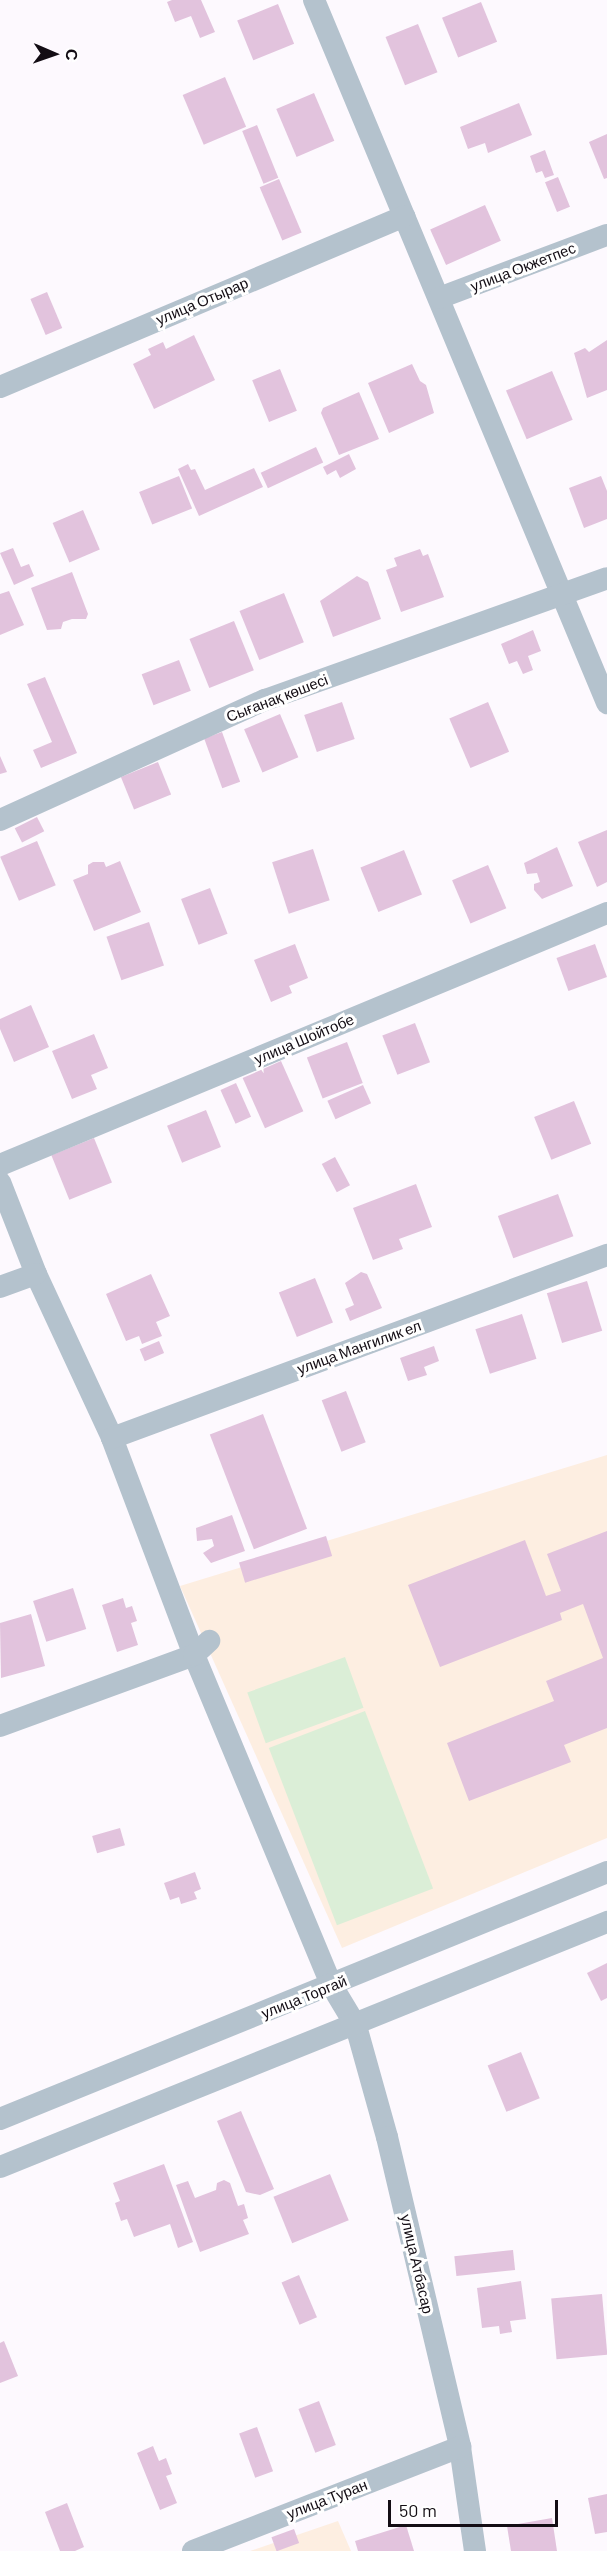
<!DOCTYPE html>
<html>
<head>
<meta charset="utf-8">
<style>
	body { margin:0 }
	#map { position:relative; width:607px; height:2551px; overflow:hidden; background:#fdf9fe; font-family:Barlow,sans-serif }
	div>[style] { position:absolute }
	.education>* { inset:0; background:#fdeee1 }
	.green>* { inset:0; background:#dbeed7; transform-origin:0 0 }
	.building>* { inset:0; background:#e2c3dd; transform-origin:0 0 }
	.minor>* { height:22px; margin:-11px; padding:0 11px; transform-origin:11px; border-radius:11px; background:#b4c2cd }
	span { translate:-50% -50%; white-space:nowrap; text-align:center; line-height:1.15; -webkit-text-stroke:6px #fff; paint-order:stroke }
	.street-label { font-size:15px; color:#130d14 }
	.north { position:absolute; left:24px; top:24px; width:60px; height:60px; -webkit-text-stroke:4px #fff; paint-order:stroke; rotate:92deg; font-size:16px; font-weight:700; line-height:24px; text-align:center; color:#130d14 }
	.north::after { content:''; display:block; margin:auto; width:21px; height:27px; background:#130d14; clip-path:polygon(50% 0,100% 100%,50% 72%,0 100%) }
	.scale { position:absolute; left:388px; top:2500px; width:170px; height:27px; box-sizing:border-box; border:3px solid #130d14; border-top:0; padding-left:8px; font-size:18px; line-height:21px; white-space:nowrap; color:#130d14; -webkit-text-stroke:4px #fff; paint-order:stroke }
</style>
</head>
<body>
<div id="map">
	<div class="education">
		<div style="clip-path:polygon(607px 1455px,607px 1838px,342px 1948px,180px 1586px)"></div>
		<div style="clip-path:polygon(338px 2521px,351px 2551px,250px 2551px)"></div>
	</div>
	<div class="green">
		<div style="left:345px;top:1657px;width:54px;height:104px;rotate:70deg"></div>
		<div style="left:365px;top:1711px;width:190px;height:103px;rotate:69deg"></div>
	</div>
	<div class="building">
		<div style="clip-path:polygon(172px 0,201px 0,215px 32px,200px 38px,191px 16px,175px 22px,167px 2px)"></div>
		<div style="left:481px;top:2px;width:43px;height:42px;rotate:68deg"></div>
		<div style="left:278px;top:4px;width:43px;height:44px;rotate:68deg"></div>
		<div style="left:418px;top:24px;width:52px;height:35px;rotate:68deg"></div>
		<div style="left:225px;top:77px;width:54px;height:46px;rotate:67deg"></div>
		<div style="left:314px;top:93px;width:52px;height:41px;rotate:67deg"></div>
		<div style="clip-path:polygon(519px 103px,532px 135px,488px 153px,485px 143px,468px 149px,460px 127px)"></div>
		<div style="left:257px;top:125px;width:57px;height:16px;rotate:68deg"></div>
		<div style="clip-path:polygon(607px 134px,607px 178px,604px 179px,589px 142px)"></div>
		<div style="clip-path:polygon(545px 150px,554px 175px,545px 178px,542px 171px,536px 173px,530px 156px)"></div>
		<div style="left:558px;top:177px;width:32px;height:14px;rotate:68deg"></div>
		<div style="left:279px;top:179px;width:58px;height:21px;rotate:67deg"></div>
		<div style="left:485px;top:205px;width:39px;height:60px;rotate:66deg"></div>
		<div style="left:47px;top:292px;width:39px;height:18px;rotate:67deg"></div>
		<div style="clip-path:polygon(194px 335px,215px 380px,154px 409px,133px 364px,151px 355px,148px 349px,163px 342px,166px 349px)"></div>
		<div style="clip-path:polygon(607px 340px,607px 390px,587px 398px,574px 353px,585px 348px,589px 352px)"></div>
		<div style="clip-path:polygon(412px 364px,420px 381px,426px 385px,434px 413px,389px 433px,368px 383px)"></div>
		<div style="left:280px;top:369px;width:45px;height:30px;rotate:68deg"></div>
		<div style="left:552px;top:371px;width:53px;height:50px;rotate:67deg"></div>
		<div style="clip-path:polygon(359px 392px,379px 439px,339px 455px,321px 413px,323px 408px)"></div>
		<div style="left:316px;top:447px;width:17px;height:61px;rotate:65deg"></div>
		<div style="clip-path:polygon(349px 454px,356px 469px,340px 478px,336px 470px,327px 475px,323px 467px)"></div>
		<div style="clip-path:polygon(188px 464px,191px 470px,195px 469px,205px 490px,254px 468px,263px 487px,199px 516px,178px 469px)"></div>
		<div style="left:179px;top:476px;width:35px;height:43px;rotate:68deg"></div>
		<div style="clip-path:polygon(601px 476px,607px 491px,607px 519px,584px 528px,569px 488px)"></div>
		<div style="left:83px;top:510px;width:43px;height:33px;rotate:67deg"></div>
		<div style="clip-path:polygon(13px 548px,21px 567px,29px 564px,34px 576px,14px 585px,0 553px)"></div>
		<div style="clip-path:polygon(420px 549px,423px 556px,428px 554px,444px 597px,401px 612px,386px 570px,397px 566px,394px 558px)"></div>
		<div style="clip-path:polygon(72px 572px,88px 614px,86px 619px,72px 619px,63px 622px,61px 629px,47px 630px,31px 588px)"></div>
		<div style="clip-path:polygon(357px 576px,368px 582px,381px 619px,333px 637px,320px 601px)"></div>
		<div style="clip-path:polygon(9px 591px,24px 625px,0 635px,0 594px)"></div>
		<div style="left:284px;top:593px;width:53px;height:48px;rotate:68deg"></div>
		<div style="left:234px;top:621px;width:53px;height:48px;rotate:68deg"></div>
		<div style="clip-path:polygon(533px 630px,541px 651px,528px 656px,533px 670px,523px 674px,517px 661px,509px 664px,501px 644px)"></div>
		<div style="left:179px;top:660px;width:33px;height:40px;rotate:69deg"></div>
		<div style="clip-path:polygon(45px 677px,77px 753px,41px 768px,33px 750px,52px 742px,27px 684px)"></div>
		<div style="left:342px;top:702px;width:39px;height:40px;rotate:71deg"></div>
		<div style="left:488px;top:702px;width:54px;height:42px;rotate:67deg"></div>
		<div style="left:280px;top:714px;width:47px;height:39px;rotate:67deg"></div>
		<div style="left:222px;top:732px;width:53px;height:19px;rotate:70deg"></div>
		<div style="clip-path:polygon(0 756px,7px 772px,0 774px)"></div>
		<div style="left:158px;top:762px;width:35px;height:40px;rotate:68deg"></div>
		<div style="left:37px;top:817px;width:16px;height:25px;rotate:63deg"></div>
		<div style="clip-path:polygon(607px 830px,607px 882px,597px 887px,578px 842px)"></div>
		<div style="left:37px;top:841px;width:48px;height:40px;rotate:67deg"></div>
		<div style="clip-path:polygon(557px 847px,573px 886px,542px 899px,534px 890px,534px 884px,540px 882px,537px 873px,527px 874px,524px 863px)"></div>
		<div style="left:313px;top:849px;width:54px;height:43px;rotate:72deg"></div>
		<div style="left:404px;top:850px;width:48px;height:47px;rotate:68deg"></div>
		<div style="clip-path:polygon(120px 861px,141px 912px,94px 931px,73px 880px,88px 874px,88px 865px,93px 862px,104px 862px,106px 867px)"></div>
		<div style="left:488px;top:865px;width:47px;height:39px;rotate:67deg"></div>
		<div style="left:210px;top:888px;width:49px;height:31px;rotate:69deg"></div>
		<div style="left:149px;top:922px;width:46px;height:45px;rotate:71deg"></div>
		<div style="clip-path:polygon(295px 944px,308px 978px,289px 986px,292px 993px,271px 1002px,254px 960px)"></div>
		<div style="left:595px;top:944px;width:35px;height:41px;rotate:70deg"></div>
		<div style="clip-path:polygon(31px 1005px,49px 1047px,14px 1062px,0 1029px,0 1019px)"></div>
		<div style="left:415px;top:1023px;width:42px;height:35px;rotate:69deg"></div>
		<div style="clip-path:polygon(94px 1034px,108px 1068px,91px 1075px,97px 1089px,72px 1099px,52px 1051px)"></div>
		<div style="left:347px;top:1042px;width:44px;height:43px;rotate:69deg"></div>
		<div style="left:281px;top:1061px;width:55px;height:42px;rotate:66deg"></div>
		<div style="left:236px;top:1083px;width:37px;height:17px;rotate:66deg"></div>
		<div style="left:363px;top:1085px;width:20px;height:39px;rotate:66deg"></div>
		<div style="left:574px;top:1101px;width:46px;height:43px;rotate:68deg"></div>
		<div style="left:206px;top:1110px;width:40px;height:42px;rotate:68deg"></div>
		<div style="left:94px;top:1138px;width:48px;height:46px;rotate:68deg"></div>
		<div style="left:335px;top:1157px;width:32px;height:15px;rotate:62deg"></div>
		<div style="clip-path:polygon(416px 1184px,432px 1227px,399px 1239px,403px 1249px,373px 1260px,353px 1208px)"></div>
		<div style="left:558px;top:1194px;width:45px;height:64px;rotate:70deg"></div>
		<div style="clip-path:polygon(361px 1272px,367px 1274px,382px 1308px,350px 1321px,345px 1309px,354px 1305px,345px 1283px)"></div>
		<div style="clip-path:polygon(151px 1274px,170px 1316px,156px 1322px,162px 1336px,142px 1344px,139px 1336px,126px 1341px,106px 1294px)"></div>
		<div style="left:315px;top:1278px;width:48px;height:39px;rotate:68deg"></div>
		<div style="left:587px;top:1281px;width:52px;height:42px;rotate:73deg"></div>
		<div style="left:522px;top:1314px;width:47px;height:49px;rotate:72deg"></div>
		<div style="left:159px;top:1341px;width:13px;height:21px;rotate:67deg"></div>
		<div style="clip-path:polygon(434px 1346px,439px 1361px,424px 1367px,427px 1375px,408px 1381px,400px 1358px)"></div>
		<div style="left:346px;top:1391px;width:55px;height:26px;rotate:69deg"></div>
		<div style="left:263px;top:1414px;width:123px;height:57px;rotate:69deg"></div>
		<div style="clip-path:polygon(232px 1515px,245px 1551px,211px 1563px,203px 1553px,214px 1546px,212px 1539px,197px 1541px,196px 1528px)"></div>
		<div style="clip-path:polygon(607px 1531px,607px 1728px,564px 1745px,571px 1762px,469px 1801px,447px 1743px,554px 1701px,546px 1681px,603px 1658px,583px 1604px,560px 1613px,562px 1620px,440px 1667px,408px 1585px,525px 1540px,546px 1596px,561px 1591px,547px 1554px)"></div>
		<div style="left:326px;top:1536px;width:21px;height:91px;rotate:73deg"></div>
		<div style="left:73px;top:1588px;width:43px;height:42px;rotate:72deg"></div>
		<div style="clip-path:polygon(123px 1598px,126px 1608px,132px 1606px,137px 1621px,131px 1623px,138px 1645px,117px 1652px,102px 1605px)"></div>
		<div style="clip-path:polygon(31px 1614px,45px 1666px,1px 1678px,0 1623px)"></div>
		<div style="left:120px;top:1828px;width:18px;height:29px;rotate:74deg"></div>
		<div style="clip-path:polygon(195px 1872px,201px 1889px,194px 1892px,197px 1899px,181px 1904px,179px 1897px,170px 1900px,164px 1883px)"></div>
		<div style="clip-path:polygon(607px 1963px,607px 1998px,601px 2001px,587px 1973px)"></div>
		<div style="left:521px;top:2052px;width:50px;height:36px;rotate:68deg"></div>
		<div style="clip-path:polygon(241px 2111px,274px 2189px,260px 2195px,246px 2192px,217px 2121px)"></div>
		<div style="clip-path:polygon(164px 2164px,193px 2242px,178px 2248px,170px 2224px,134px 2237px,127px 2219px,121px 2221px,115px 2203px,120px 2201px,113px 2183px)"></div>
		<div style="left:330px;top:2174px;width:50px;height:61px;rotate:68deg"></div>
		<div style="clip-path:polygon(224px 2180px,230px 2183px,238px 2206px,244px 2204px,248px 2218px,243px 2220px,249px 2234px,200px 2252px,176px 2185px,188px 2181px,195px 2198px,216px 2190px,217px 2183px)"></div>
		<div style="left:513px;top:2250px;width:20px;height:59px;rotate:84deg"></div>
		<div style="left:299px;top:2275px;width:46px;height:19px;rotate:67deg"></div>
		<div style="clip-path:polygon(521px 2281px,526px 2319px,510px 2321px,512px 2332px,500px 2334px,499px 2326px,482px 2328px,477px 2288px)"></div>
		<div style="left:602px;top:2294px;width:61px;height:51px;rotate:85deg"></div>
		<div style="clip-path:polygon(4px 2341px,18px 2376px,0 2383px,0 2343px)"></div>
		<div style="left:319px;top:2401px;width:47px;height:22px;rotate:69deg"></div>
		<div style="left:257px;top:2427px;width:47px;height:19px;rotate:70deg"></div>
		<div style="clip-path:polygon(153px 2446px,159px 2461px,166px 2458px,172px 2474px,166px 2476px,177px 2503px,160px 2510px,137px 2453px)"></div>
		<div style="clip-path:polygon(607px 2494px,607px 2532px,595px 2534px,588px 2498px)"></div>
		<div style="clip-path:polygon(67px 2503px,84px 2547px,75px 2551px,60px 2551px,45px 2512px)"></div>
		<div style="clip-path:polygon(552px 2518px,557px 2551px,511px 2551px,507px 2526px)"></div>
		<div style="clip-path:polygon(406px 2525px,414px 2551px,358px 2551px,355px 2541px)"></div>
		<div style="left:294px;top:2529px;width:15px;height:24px;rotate:70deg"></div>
	</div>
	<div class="minor">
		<div style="left:314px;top:0;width:762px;rotate:67.37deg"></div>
		<div style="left:439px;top:298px;width:179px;rotate:-20.6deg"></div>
		<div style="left:0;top:387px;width:439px;rotate:-22.9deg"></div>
		<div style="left:0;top:820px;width:291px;rotate:-24.4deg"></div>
		<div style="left:265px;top:700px;width:363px;rotate:-19.6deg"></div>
		<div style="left:0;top:1165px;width:657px;rotate:-22.55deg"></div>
		<div style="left:0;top:1182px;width:99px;rotate:68.6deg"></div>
		<div style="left:36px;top:1274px;width:181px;rotate:65.1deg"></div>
		<div style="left:112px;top:1438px;width:232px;rotate:69.3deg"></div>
		<div style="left:194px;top:1655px;width:359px;rotate:67.4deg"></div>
		<div style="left:332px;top:1986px;width:47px;rotate:59deg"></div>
		<div style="left:356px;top:2026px;width:115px;rotate:74.4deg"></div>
		<div style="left:387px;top:2137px;width:318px;rotate:76.7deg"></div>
		<div style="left:460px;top:2447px;width:105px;rotate:81.8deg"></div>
		<div style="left:0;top:1287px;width:38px;rotate:-20deg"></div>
		<div style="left:112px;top:1438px;width:528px;rotate:-20.29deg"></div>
		<div style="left:0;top:1726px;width:207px;rotate:-20.1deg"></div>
		<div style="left:194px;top:1655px;width:21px;rotate:-43deg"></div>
		<div style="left:0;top:2119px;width:655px;rotate:-22.14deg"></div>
		<div style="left:0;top:2167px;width:655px;rotate:-21.98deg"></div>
		<div style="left:193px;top:2551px;width:287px;rotate:-21.3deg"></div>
	</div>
	<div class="street-label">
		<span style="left:523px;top:267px;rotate:-21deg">улица Окжетпес</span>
		<span style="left:202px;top:301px;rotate:-23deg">улица Отырар</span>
		<span style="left:277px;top:698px;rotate:-21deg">Сығанақ көшесі</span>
		<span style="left:304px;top:1039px;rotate:-23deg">улица Шойтобе</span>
		<span style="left:359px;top:1347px;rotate:-20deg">улица Мангилик ел</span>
		<span style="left:304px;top:1997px;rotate:-22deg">улица Торгай</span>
		<span style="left:417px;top:2264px;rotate:77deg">улица Атбасар</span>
		<span style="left:327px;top:2499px;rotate:-21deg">улица Туран</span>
	</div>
	<div class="north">С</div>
	<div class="scale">50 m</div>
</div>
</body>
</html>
